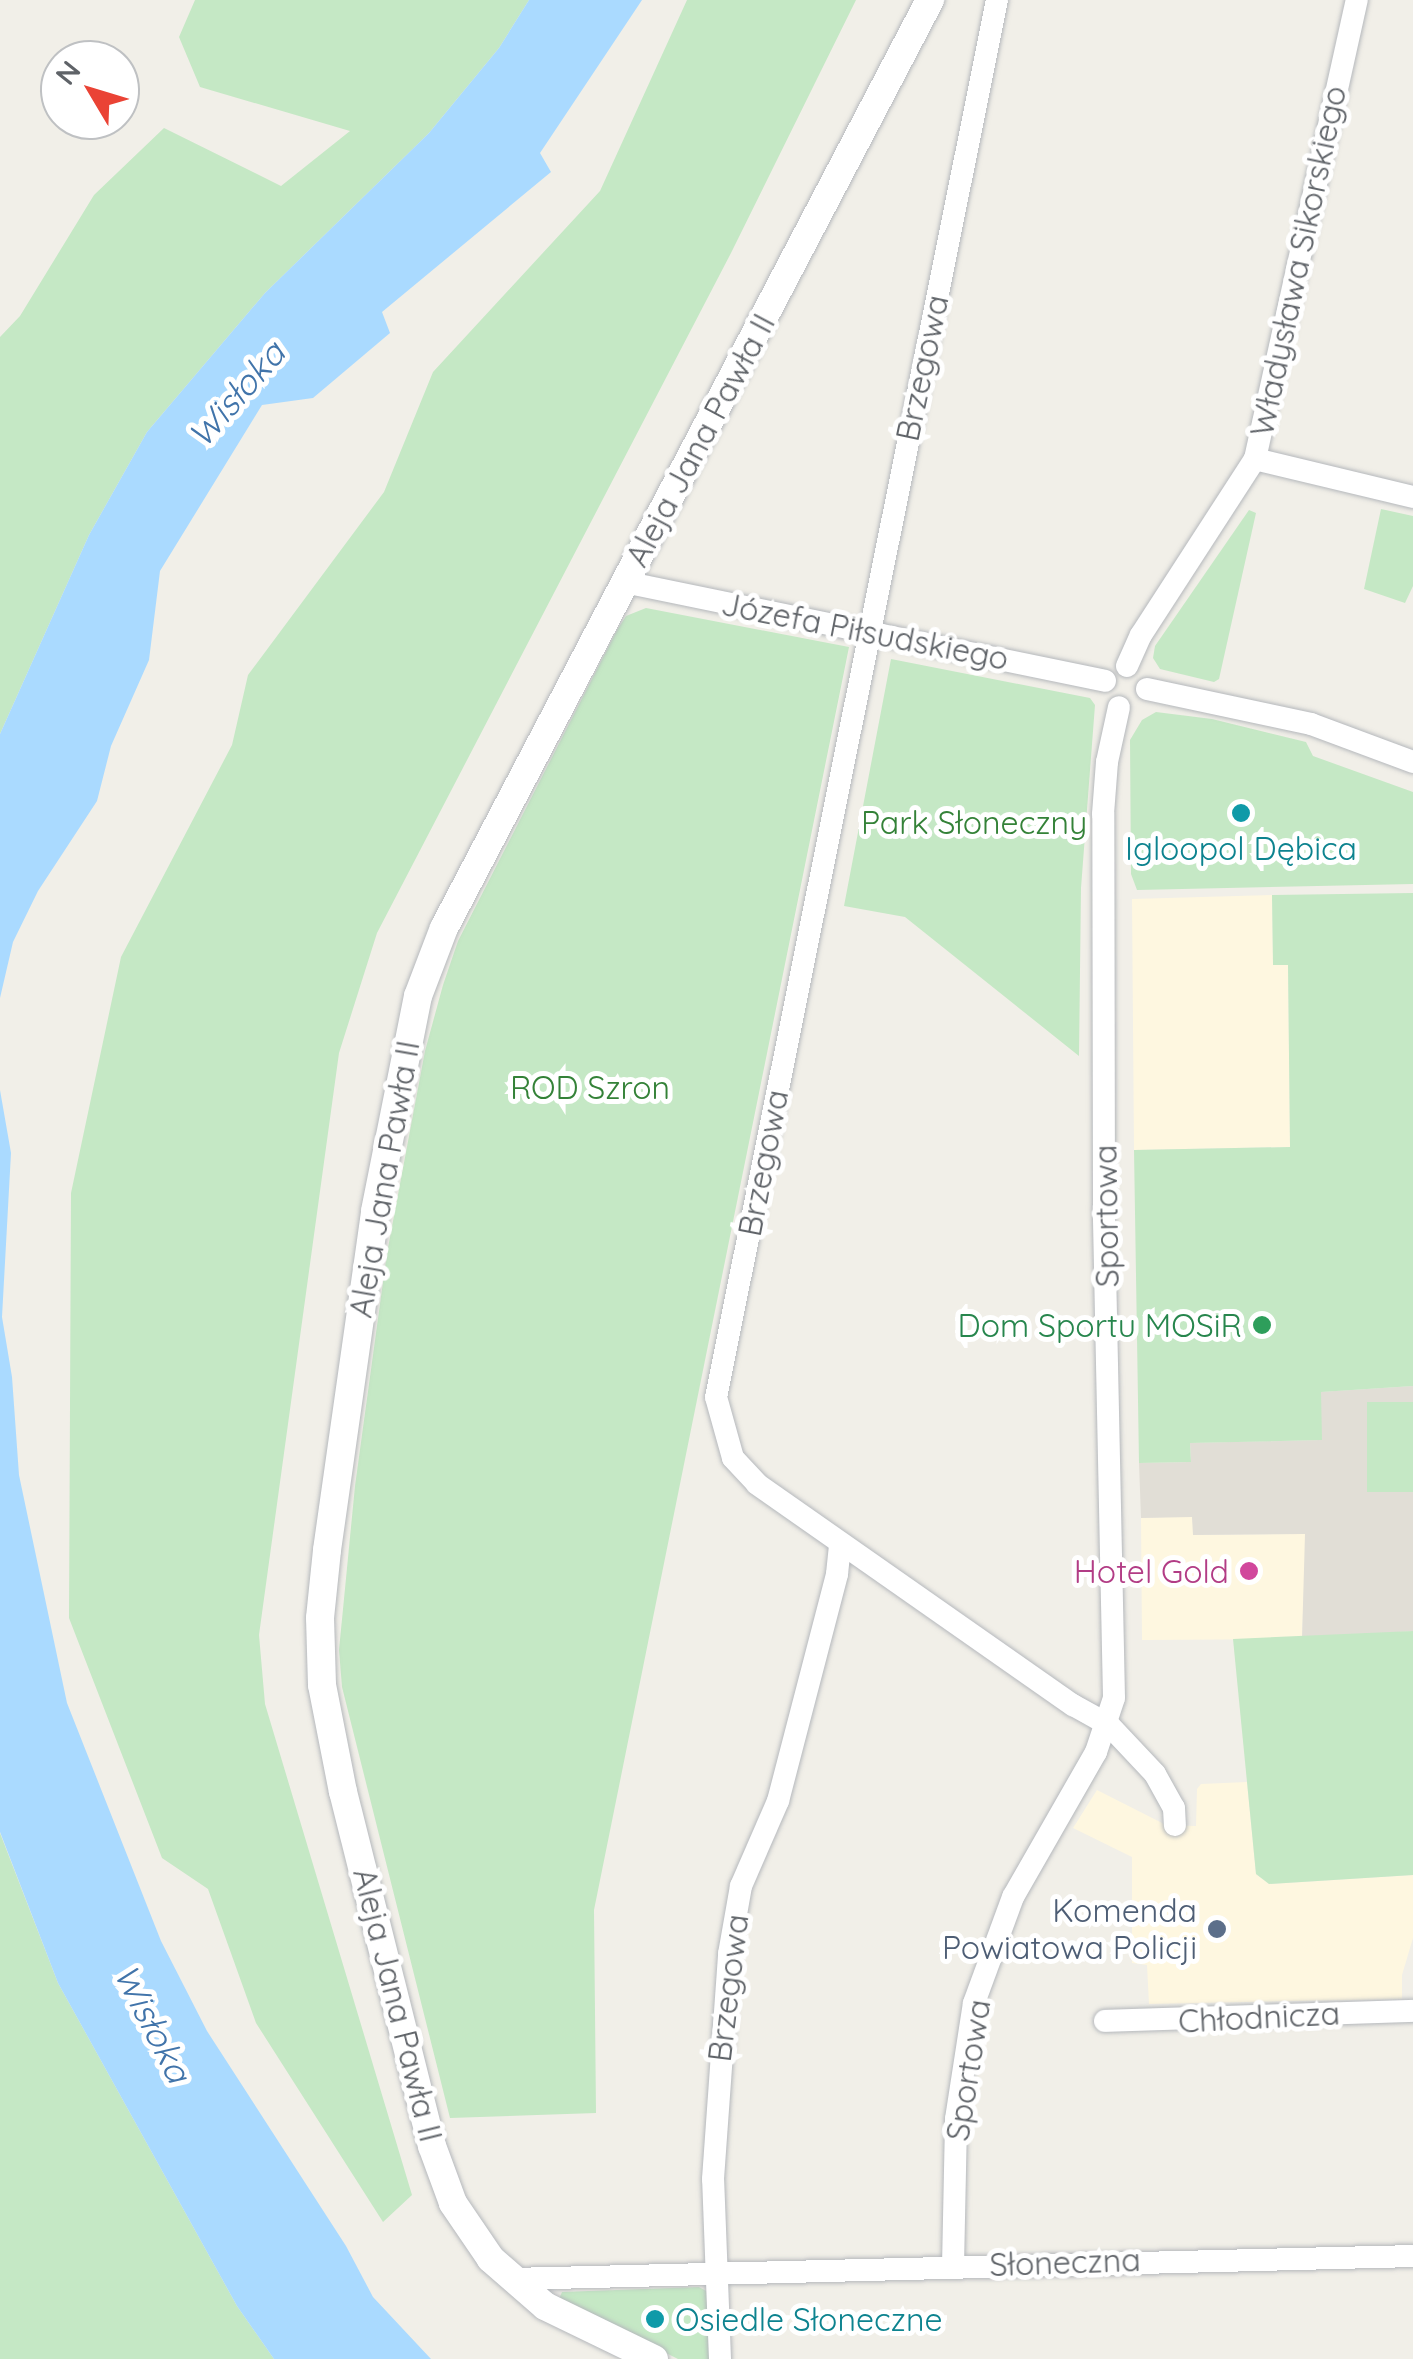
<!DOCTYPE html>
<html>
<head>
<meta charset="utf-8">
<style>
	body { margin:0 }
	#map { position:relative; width:1413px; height:2359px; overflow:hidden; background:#f1efe8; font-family:Quicksand,sans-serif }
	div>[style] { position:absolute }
	.commercial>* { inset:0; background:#fef7e0 }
	.education>* { inset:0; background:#e1ded6 }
	.green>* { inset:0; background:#c5e8c5; transform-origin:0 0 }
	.water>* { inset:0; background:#aadaff }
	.roads { filter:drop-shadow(0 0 2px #b5b8bc) drop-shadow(0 0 2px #b5b8bc) }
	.minor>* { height:22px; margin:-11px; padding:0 11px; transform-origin:11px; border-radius:11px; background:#fff }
	.tertiary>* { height:28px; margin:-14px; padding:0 14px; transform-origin:14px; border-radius:14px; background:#fff }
	.dots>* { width:28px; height:28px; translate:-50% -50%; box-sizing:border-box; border:5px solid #fff; border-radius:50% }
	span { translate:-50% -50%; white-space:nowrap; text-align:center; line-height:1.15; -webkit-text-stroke:10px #fff; paint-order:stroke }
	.street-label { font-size:32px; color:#5f6368 }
	.park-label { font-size:32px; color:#348238 }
	.culture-label { font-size:32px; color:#0d838f }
	.left { translate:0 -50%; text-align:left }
	.leisure-label { font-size:32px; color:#27864d }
	.right { translate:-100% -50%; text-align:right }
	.hotel-label { font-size:32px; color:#b23c85 }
	.service-label { font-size:32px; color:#4e5e75 }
	.water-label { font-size:35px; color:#4174aa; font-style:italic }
	.north { position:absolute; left:40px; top:40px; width:100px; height:100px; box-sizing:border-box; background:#fff; border:2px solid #bfc1c3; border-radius:50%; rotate:308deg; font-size:28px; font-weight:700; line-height:40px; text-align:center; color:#5f6368 }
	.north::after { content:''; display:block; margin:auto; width:35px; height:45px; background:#ea4335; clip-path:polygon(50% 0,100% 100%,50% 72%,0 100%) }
</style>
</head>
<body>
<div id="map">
	<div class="commercial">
		<div style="clip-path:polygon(1272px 895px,1273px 964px,1288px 964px,1290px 1147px,1134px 1150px,1132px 899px)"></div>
		<div style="clip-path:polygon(1192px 1516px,1194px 1535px,1306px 1534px,1302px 1639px,1142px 1640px,1141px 1518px)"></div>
		<div style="clip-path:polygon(1247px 1782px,1256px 1874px,1269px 1884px,1413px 1875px,1413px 1938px,1402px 1975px,1402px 1999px,1149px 2004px,1147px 1965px,1132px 1963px,1132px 1857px,1073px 1828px,1097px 1790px,1166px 1825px,1196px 1826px,1197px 1789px,1201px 1784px)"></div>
	</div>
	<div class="education">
		<div style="clip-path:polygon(1413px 1386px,1413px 1631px,1302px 1639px,1305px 1534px,1193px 1535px,1192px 1517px,1141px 1518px,1139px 1463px,1191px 1462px,1190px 1443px,1321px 1440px,1320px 1392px)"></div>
	</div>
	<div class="green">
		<div style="clip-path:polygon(195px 0,529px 0,499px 48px,429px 133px,265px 293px,147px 432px,89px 535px,0 734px,0 337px,20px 316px,94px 195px,164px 128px,281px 186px,350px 131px,200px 87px,179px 37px)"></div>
		<div style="clip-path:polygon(687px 0,856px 0,731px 253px,377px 933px,339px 1053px,259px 1635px,265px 1704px,412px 2195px,383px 2222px,256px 2023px,208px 1889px,162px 1858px,69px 1618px,71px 1193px,121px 957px,232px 745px,248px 675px,384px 492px,433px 372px,600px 191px)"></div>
		<div style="clip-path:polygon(1381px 509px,1413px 516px,1413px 586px,1405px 603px,1364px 589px)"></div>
		<div style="clip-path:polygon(1249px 510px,1256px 513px,1219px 679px,1214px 682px,1160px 669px,1153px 658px,1155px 646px)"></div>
		<div style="clip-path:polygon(646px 608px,849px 647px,594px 1910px,596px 2113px,450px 2118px,342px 1687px,339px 1650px,355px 1486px,387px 1253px,425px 1051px,443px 985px,458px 941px,617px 630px,626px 616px)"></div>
		<div style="clip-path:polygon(891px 659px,1090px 698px,1095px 705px,1081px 888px,1079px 1056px,905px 917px,844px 906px)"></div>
		<div style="clip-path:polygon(1156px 712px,1212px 719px,1306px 742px,1313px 756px,1413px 792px,1413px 884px,1137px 890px,1131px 874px,1130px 740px,1142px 720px)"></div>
		<div style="clip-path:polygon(1413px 893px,1413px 1386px,1321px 1392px,1322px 1440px,1190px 1443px,1191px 1462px,1139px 1463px,1134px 1150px,1290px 1147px,1288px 965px,1273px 965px,1272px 895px)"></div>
		<div style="left:1413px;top:1402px;width:90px;height:46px;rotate:90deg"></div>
		<div style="clip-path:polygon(1413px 1631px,1413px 1875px,1269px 1884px,1256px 1874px,1233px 1639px)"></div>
		<div style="clip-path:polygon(0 1833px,58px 1983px,237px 2306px,274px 2359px,0 2359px)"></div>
		<div style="clip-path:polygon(699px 2287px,708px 2292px,709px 2359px,678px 2359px,559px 2299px,562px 2292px)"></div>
	</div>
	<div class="water">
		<div style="clip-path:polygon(529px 0,642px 0,540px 153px,551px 172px,382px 312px,390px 333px,313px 398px,262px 405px,160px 571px,149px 660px,111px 746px,97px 801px,38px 891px,13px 942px,0 998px,0 734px,89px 535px,147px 432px,265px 293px,429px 133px,499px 48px)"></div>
		<div style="clip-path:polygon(0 1090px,11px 1153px,2px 1317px,12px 1377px,19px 1475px,67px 1703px,161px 1941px,207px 2031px,346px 2246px,373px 2297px,431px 2359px,274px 2359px,237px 2306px,58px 1983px,0 1832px)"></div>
	</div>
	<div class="roads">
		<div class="minor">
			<div style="left:997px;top:0;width:1425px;rotate:101.37deg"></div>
			<div style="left:716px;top:1397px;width:63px;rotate:74.4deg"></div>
			<div style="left:733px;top:1458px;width:35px;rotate:47deg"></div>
			<div style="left:757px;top:1484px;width:386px;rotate:35deg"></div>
			<div style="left:1073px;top:1705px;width:41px;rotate:29.1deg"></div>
			<div style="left:1109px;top:1725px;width:67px;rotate:46.8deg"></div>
			<div style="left:1155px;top:1774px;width:39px;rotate:61deg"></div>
			<div style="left:1174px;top:1808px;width:17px;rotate:87deg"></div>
			<div style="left:1255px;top:459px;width:163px;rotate:13.5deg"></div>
			<div style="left:624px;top:582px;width:491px;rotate:11.6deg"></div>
			<div style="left:1127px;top:666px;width:34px;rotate:-66deg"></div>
			<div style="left:1141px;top:635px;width:210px;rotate:-57.1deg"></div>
			<div style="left:1255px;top:459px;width:470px;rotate:-77.5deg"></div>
			<div style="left:1147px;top:689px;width:168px;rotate:12deg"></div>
			<div style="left:1311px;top:724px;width:109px;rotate:20.4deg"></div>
			<div style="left:1105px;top:2021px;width:308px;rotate:-1.9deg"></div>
			<div style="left:953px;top:2266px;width:147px;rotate:-88.8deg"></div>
			<div style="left:956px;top:2119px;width:117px;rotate:-81.2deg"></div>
			<div style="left:974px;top:2003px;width:113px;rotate:-69.8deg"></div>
			<div style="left:1013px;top:1897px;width:167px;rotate:-60.2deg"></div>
			<div style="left:1096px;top:1752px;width:57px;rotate:-71.6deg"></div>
			<div style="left:1114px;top:1698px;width:491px;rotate:-91.2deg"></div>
			<div style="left:1104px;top:1207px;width:393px;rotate:-90.1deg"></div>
			<div style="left:1103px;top:814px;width:52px;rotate:-85.6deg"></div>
			<div style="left:1107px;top:762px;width:56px;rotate:-77.7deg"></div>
			<div style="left:512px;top:2279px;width:901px;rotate:-1.46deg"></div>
			<div style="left:720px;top:2359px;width:180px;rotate:-92.2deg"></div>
			<div style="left:713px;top:2179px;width:226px;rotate:-85.9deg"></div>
			<div style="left:729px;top:1954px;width:69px;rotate:-80deg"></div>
			<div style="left:741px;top:1886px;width:93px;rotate:-66.5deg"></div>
			<div style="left:778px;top:1801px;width:235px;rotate:-75.4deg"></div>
			<div style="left:837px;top:1574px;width:29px;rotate:-84deg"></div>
		</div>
		<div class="tertiary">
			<div style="left:654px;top:2359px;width:121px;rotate:-154.1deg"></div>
			<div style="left:545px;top:2306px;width:72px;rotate:-139deg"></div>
			<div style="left:491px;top:2259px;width:68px;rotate:-124.2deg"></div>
			<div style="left:453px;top:2203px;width:61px;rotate:-110.2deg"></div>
			<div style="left:432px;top:2146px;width:365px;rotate:-104.1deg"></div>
			<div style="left:343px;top:1792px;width:109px;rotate:-101.1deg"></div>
			<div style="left:322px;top:1685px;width:67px;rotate:-91.7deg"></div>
			<div style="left:320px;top:1618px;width:68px;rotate:-84.1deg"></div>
			<div style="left:327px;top:1550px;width:342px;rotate:-81.9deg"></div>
			<div style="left:375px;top:1211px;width:219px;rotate:-78.7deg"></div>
			<div style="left:418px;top:996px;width:73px;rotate:-69.1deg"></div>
			<div style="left:444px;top:928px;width:1048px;rotate:-62.36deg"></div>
		</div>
	</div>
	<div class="dots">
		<div style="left:1241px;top:813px;background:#0f9aa8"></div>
		<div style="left:1262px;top:1325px;background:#2e9e5b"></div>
		<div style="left:1249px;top:1571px;background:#d1479c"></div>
		<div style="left:1217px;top:1929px;background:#5c6f8a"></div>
		<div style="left:655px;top:2319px;background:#0f9aa8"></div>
	</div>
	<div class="street-label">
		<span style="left:1298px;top:261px;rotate:-78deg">Władysława Sikorskiego</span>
		<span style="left:922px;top:368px;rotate:-78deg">Brzegowa</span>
		<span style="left:700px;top:440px;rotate:-62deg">Aleja Jana Pawła II</span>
		<span style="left:865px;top:631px;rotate:11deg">Józefa Piłsudskiego</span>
		<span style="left:763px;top:1163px;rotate:-79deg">Brzegowa</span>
		<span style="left:384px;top:1179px;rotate:-80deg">Aleja Jana Pawła II</span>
		<span style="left:1106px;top:1216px;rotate:-91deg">Sportowa</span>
		<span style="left:728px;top:1988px;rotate:-83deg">Brzegowa</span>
		<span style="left:398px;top:2005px;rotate:76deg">Aleja Jana Pawła II</span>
		<span style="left:1259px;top:2017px;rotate:-3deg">Chłodnicza</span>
		<span style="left:968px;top:2070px;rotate:-81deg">Sportowa</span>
		<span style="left:1065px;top:2262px;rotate:-2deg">Słoneczna</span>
	</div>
	<div class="park-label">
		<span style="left:974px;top:822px">Park Słoneczny</span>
		<span style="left:590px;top:1087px">ROD Szron</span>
	</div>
	<div class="culture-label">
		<span style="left:1241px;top:848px">Igloopol Dębica</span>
		<span class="left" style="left:675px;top:2319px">Osiedle Słoneczne</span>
	</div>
	<div class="leisure-label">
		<span class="right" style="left:1242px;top:1325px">Dom Sportu MOSiR</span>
	</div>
	<div class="hotel-label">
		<span class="right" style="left:1229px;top:1571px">Hotel Gold</span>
	</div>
	<div class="service-label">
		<span class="right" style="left:1197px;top:1929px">Komenda<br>Powiatowa Policji</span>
	</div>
	<div class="water-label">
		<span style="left:236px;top:394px;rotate:-49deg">Wisłoka</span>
		<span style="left:153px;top:2023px;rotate:63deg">Wisłoka</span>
	</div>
	<div class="north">N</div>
</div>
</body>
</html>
